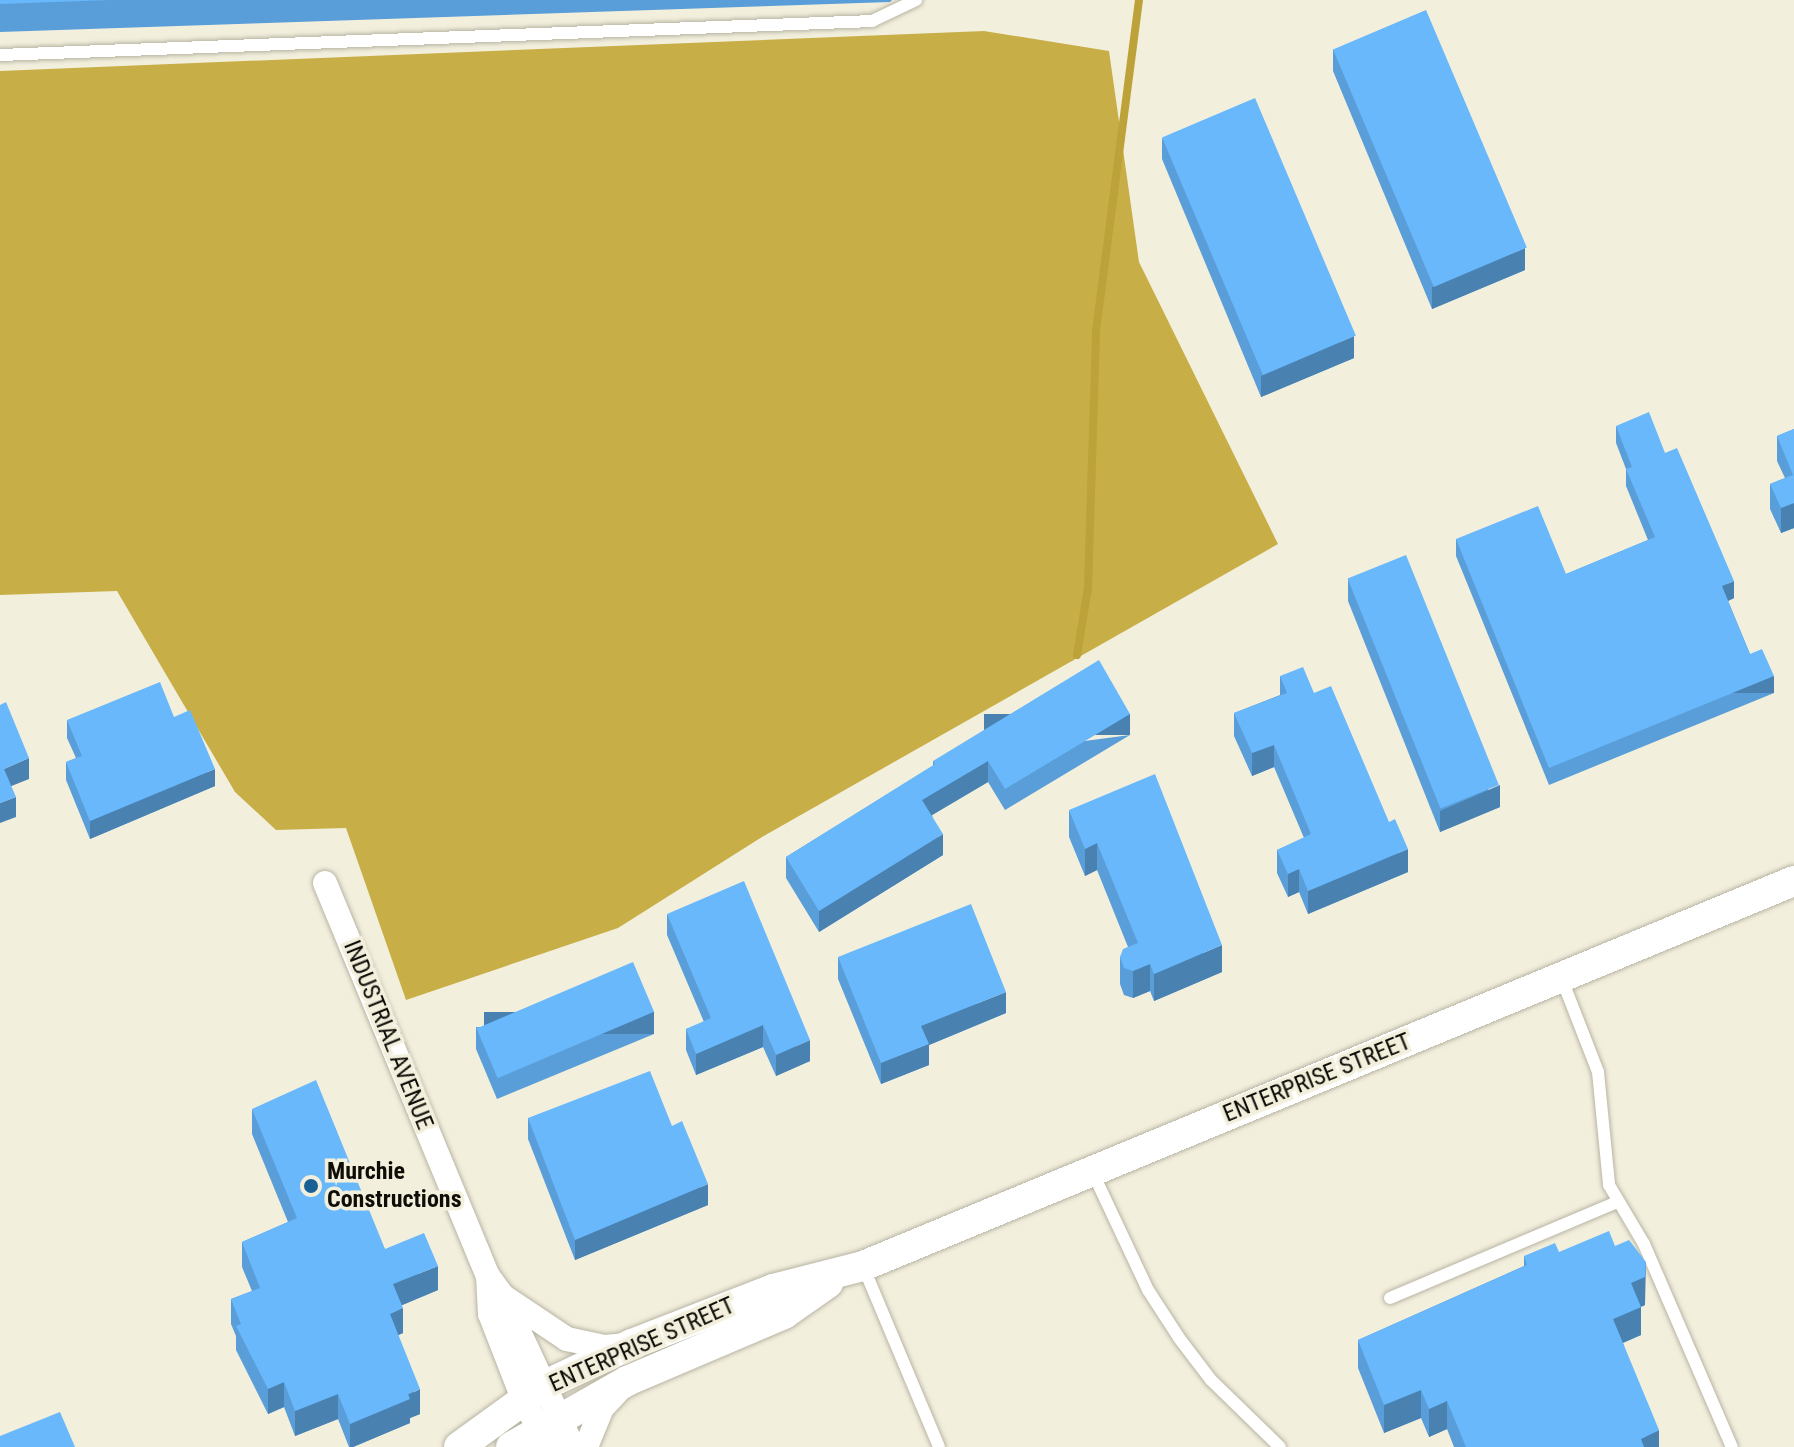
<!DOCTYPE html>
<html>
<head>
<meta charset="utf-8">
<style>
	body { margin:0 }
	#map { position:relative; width:1794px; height:1447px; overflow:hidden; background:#f3efdd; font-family:"Roboto Condensed",sans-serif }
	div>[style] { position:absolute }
	.forest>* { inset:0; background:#c8ae47 }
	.stream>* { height:8px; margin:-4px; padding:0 4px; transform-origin:4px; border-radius:4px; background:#bca239 }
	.roads { filter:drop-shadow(0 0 2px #b8b4a3) drop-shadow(0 0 2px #b8b4a3) }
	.service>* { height:12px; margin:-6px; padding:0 6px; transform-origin:6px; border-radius:6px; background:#fff }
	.minor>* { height:24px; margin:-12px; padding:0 12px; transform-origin:12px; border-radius:12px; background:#fff }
	.tertiary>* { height:30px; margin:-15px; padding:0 15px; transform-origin:15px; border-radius:15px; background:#fff }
	.wall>* { inset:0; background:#599ed8 }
	.shaded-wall>* { inset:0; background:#4981b0; transform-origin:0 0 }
	.building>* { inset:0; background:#68b8fb; transform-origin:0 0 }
	.dots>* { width:22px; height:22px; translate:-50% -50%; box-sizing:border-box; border:4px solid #f3efdd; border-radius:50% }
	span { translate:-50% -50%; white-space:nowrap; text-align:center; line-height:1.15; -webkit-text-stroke:7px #f3efdd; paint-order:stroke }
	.street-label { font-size:24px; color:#0e0d07 }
	.poi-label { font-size:24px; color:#0e0d07; font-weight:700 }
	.left { translate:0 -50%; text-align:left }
</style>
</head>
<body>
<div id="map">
	<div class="forest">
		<div style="clip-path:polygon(984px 31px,1109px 51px,1139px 262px,1278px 544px,762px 837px,618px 928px,406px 1000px,346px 828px,276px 830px,235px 792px,117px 591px,0 595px,0 71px)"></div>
	</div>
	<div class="stream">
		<div style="left:1077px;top:655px;width:68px;rotate:-80.7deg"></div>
		<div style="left:1088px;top:588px;width:257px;rotate:-88.2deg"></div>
		<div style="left:1096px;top:331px;width:334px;rotate:-82.6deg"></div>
	</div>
	<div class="roads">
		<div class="service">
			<div style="left:0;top:55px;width:873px;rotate:-2.23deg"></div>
			<div style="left:872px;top:21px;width:49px;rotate:-25.5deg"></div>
			<div style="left:1561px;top:977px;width:102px;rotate:68.7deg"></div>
			<div style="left:1598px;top:1072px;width:114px;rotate:84.4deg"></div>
			<div style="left:1609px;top:1185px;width:69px;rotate:59.3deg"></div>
			<div style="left:1644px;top:1244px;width:221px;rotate:66.6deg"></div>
			<div style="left:1092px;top:1171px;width:132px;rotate:64.8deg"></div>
			<div style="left:1148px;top:1290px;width:57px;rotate:57.1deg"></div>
			<div style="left:1179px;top:1338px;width:53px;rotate:52.7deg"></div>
			<div style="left:1211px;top:1380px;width:96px;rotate:44.2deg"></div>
			<div style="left:863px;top:1266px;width:196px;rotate:67.2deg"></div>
			<div style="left:1390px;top:1298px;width:246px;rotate:-22.9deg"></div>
		</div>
		<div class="minor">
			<div style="left:325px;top:883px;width:425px;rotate:67.5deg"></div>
			<div style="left:488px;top:1276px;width:24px;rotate:54deg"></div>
			<div style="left:502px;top:1295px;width:168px;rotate:65deg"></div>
			<div style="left:488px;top:1276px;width:38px;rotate:87deg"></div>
			<div style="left:490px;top:1314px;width:93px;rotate:68.7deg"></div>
			<div style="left:524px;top:1401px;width:52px;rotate:61.5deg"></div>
			<div style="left:504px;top:1297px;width:76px;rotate:33.7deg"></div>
			<div style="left:567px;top:1339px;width:38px;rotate:12deg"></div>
			<div style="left:604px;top:1347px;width:21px;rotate:-5deg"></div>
			<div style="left:586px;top:1447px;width:42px;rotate:-67.7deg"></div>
			<div style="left:602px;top:1408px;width:26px;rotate:-47deg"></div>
		</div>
		<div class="tertiary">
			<div style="left:459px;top:1447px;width:104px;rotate:-36deg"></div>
			<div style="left:543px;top:1386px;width:98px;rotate:-25.3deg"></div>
			<div style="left:632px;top:1344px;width:151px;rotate:-21.3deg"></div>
			<div style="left:773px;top:1289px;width:93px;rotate:-14.3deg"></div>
			<div style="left:863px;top:1266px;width:1007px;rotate:-22.47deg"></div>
			<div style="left:511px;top:1447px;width:133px;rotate:-29.6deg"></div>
			<div style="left:627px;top:1381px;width:171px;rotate:-23.1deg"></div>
			<div style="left:784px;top:1314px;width:54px;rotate:-35.2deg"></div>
		</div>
	</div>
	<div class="wall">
		<div style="clip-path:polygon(0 0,892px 0,890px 2px,0 32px)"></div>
		<div style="clip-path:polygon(1333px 49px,1525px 270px,1432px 309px,1333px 71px)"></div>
		<div style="clip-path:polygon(1162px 138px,1354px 358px,1261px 397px,1162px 159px)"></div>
		<div style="clip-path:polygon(1616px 426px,1665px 453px,1734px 598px,1728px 601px,1750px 654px,1774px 693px,1549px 785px,1456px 556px,1456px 539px,1566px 574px,1648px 540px,1626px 486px,1626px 469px,1616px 443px)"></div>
		<div style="clip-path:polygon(1794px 429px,1794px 528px,1781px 533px,1770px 509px,1770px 484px,1785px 478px,1777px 461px,1777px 436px)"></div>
		<div style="clip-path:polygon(1348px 579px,1500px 807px,1440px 832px,1348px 601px)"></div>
		<div style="clip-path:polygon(1280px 676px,1314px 693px,1408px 872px,1308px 914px,1299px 892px,1288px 897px,1277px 873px,1277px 850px,1304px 838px,1274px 767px,1252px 776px,1234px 736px,1234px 713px,1280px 695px)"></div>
		<div style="clip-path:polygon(174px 717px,215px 786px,90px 839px,66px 780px,66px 762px,76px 758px,67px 738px,67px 720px)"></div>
		<div style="clip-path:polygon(1130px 735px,1005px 810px,988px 782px,932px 815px,943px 855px,819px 932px,786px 878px,786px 857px,933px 766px,933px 761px)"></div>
		<div style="clip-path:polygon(1069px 810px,1222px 972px,1154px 1001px,1150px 991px,1133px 998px,1124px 995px,1120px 984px,1120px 957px,1128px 947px,1097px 870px,1085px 876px,1069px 837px)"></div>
		<div style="clip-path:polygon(667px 914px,810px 1061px,776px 1076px,763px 1047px,696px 1075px,686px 1050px,686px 1029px,704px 1022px,667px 935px)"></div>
		<div style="clip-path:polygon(838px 957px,1006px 1013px,929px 1045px,929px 1065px,881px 1084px,838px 979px)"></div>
		<div style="clip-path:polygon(476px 1027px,654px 1034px,497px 1099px,476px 1049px)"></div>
		<div style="clip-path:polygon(252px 1109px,385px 1249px,438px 1290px,402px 1305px,403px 1333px,398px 1335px,420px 1414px,410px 1418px,410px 1423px,353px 1447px,349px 1447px,338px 1419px,295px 1436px,284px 1407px,268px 1414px,236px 1350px,236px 1336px,231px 1324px,231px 1299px,252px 1291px,242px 1267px,242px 1242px,288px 1222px,252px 1134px)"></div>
		<div style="clip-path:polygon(528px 1118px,672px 1126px,708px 1205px,575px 1260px,528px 1139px)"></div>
		<div style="clip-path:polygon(1615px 1246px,1645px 1305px,1641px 1307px,1641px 1335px,1623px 1343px,1659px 1447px,1454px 1447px,1447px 1429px,1429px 1437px,1421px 1418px,1384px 1433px,1358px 1368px,1358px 1340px,1524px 1266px,1524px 1256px)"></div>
	</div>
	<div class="shaded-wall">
		<div style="clip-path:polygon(1525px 248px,1525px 270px,1432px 309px,1432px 287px)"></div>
		<div style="clip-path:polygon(1354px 336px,1354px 358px,1261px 397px,1261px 376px)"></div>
		<div style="clip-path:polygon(1794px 503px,1794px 528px,1781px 533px,1781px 508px)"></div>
		<div style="clip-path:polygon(1734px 581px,1734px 598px,1722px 604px,1722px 586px)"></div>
		<div style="left:1774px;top:676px;width:17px;height:243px;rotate:90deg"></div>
		<div style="left:1130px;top:714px;width:21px;height:146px;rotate:90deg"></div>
		<div style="clip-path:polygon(1274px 745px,1274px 767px,1252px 776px,1252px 753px)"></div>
		<div style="clip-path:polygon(29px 758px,29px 779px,4px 789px,4px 769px)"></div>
		<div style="clip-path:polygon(988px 761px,988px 782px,922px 821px,922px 800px)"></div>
		<div style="clip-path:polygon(215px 769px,215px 786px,90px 839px,90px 821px)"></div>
		<div style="clip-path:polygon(1500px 785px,1500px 807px,1440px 832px,1440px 811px)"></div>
		<div style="clip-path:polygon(16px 797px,16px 817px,0 823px,0 803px)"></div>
		<div style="clip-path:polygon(943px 834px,943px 855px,819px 932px,819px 911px)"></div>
		<div style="clip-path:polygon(1097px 843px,1097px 870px,1085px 876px,1085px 849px)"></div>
		<div style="clip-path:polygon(1408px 849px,1408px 872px,1308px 914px,1308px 891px)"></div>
		<div style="clip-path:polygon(1299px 869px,1299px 892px,1288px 897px,1288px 874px)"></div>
		<div style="clip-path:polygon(1222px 945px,1222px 972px,1154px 1001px,1154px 974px)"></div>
		<div style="clip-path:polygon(1150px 964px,1150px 991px,1133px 998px,1133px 971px)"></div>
		<div style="clip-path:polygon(1006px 992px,1006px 1013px,929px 1045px,929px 1065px,881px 1084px,881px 1063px,921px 1026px)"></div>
		<div style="left:654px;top:1012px;width:22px;height:170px;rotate:90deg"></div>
		<div style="clip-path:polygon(763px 1025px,763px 1047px,696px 1075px,696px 1054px)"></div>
		<div style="clip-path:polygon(810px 1040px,810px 1061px,776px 1076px,776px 1055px)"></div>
		<div style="clip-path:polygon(708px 1184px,708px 1205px,575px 1260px,575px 1240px)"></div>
		<div style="clip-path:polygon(1646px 1262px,1645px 1305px,1631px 1311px,1631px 1283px)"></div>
		<div style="clip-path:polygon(438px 1266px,438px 1290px,393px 1309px,393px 1284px)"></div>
		<div style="clip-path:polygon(1641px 1307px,1641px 1335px,1613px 1347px,1613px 1319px)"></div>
		<div style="clip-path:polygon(403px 1308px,403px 1333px,390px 1339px,390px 1314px)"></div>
		<div style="clip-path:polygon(284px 1382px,284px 1407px,268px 1414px,268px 1389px)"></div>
		<div style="clip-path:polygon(420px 1389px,420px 1414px,410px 1418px,410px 1423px,353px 1447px,350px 1447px,350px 1424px)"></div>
		<div style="clip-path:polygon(1421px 1390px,1421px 1418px,1384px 1433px,1384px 1405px)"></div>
		<div style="clip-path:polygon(338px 1394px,338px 1419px,295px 1436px,295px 1411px)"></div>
		<div style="clip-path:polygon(1447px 1401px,1447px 1429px,1429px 1437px,1429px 1409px)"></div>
		<div style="clip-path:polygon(1659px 1430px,1659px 1447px,1641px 1447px,1641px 1439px)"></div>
	</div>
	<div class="building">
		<div style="clip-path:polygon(0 0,110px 0,0 4px)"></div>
		<div style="left:1426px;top:10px;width:258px;height:101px;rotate:67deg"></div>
		<div style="left:1255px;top:98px;width:258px;height:101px;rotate:67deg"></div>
		<div style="clip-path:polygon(1649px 412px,1665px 453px,1677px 448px,1734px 581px,1722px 586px,1750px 654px,1762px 649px,1774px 676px,1549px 768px,1456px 539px,1538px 506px,1566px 574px,1655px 537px,1626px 469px,1632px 467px,1616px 426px)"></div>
		<div style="clip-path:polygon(1794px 429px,1794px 503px,1781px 508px,1770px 484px,1793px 475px,1777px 436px)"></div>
		<div style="left:1406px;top:555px;width:248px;height:63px;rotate:68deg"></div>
		<div style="clip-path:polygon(1099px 660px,1130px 714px,1005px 789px,988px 761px,922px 800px,943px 834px,819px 911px,786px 857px,935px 764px,933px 761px)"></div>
		<div style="clip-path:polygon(1303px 667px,1314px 693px,1331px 686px,1389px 822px,1395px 819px,1408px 849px,1308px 891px,1299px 869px,1288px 874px,1277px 850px,1311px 834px,1274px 745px,1252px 753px,1234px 713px,1287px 693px,1280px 676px)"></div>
		<div style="clip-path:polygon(160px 682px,174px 717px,190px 710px,215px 769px,90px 821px,66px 762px,82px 756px,67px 720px)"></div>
		<div style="clip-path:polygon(6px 702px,29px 758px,4px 769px,16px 797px,0 803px,0 705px)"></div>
		<div style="clip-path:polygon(1155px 774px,1222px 945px,1154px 974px,1150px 964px,1133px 971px,1124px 968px,1120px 957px,1123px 949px,1138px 943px,1097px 843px,1085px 849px,1069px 810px)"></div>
		<div style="clip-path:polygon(744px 881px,810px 1040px,776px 1055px,763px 1025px,696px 1054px,686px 1029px,711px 1018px,667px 914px)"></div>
		<div style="clip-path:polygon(971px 904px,1006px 992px,921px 1026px,929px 1044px,881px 1063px,838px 957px)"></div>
		<div style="left:633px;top:962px;width:54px;height:170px;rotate:67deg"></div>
		<div style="clip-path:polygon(650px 1071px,672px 1126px,682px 1121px,708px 1184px,575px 1240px,528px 1118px)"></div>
		<div style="clip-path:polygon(316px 1080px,385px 1249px,424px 1233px,438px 1266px,393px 1284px,403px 1308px,390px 1314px,420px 1389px,408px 1394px,410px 1399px,350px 1424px,338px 1394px,295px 1411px,284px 1382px,268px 1389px,236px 1326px,241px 1324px,231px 1299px,260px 1288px,242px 1242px,297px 1218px,252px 1109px)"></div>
		<div style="clip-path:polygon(1609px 1231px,1615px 1246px,1629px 1240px,1646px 1262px,1645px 1277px,1631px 1283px,1641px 1307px,1613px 1319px,1659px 1430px,1641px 1439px,1644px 1447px,1466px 1447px,1447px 1401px,1429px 1409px,1421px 1390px,1384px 1405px,1358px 1340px,1527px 1265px,1524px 1256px,1555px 1243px,1559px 1252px)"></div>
		<div style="clip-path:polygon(60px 1412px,75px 1447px,0 1447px,0 1436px)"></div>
	</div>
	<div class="dots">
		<div style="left:311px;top:1186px;background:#196195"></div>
	</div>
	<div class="street-label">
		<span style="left:388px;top:1035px;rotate:68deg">INDUSTRIAL AVENUE</span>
		<span style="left:1317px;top:1078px;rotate:-22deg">ENTERPRISE STREET</span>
		<span style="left:642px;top:1345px;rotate:-24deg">ENTERPRISE STREET</span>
	</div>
	<div class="poi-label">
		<span class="left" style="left:327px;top:1186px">Murchie<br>Constructions</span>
	</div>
</div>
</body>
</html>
